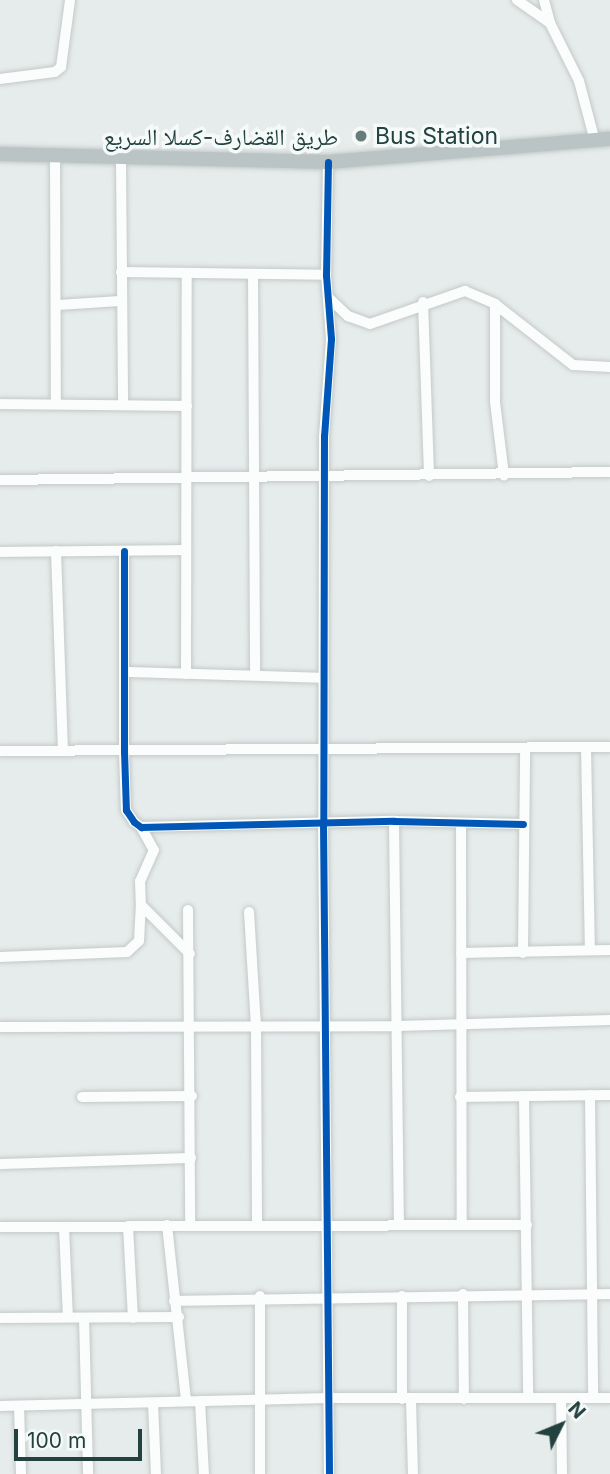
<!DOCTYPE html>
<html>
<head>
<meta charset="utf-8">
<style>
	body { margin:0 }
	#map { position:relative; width:610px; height:1474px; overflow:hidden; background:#e6eceb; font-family:Inter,"Noto Naskh Arabic",sans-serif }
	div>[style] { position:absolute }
	.roads { filter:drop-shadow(0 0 2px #c3c9c8) drop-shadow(0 0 2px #c3c9c8) }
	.minor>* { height:10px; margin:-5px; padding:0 5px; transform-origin:5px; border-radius:5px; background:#fbfcfc }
	.highway>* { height:14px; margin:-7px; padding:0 7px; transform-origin:7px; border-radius:7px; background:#bbc4c4 }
	.cycleway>* { height:7px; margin:-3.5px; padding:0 3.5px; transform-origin:3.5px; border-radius:3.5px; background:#0057b8 }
	.dots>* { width:19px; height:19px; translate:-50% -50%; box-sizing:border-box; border:4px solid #f5faf9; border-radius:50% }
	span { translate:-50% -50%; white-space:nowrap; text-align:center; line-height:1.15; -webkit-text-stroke:7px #f5faf9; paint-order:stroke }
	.poi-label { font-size:23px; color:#22413f }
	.left { translate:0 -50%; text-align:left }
	.street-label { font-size:23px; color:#22413f }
	.north { position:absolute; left:526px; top:1390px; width:70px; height:70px; -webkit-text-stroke:5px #f5faf9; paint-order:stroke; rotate:47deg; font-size:19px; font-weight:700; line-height:28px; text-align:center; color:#22413f }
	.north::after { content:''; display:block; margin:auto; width:24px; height:32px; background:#22413f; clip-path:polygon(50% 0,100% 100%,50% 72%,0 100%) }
	.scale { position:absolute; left:14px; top:1429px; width:128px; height:32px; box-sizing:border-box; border:4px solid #22413f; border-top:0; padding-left:9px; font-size:21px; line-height:24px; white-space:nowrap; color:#22413f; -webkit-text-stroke:5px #f5faf9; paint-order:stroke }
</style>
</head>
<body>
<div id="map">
	<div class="roads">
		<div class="minor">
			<div style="left:517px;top:0;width:40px;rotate:34.9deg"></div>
			<div style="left:544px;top:0;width:24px;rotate:75deg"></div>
			<div style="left:550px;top:23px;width:65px;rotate:63.4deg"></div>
			<div style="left:579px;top:81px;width:62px;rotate:75.1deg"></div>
			<div style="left:0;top:79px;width:55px;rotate:-7.3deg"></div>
			<div style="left:55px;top:72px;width:8px;rotate:-40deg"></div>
			<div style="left:61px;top:67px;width:68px;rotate:-82.3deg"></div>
			<div style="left:55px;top:158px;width:245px;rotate:89.8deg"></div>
			<div style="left:121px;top:160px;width:243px;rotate:89.5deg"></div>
			<div style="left:328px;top:162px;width:113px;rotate:91deg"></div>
			<div style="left:326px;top:275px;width:64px;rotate:85.5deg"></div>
			<div style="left:331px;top:339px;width:97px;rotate:94.1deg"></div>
			<div style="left:324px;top:436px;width:386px;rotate:90.1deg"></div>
			<div style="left:323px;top:822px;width:652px;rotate:89.47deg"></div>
			<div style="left:121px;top:272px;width:205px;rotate:0.8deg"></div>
			<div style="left:253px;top:274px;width:401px;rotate:89.7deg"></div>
			<div style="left:328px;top:297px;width:28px;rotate:44deg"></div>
			<div style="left:348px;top:316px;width:23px;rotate:20deg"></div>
			<div style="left:370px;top:324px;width:101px;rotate:-19.2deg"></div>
			<div style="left:465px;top:291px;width:33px;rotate:23deg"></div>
			<div style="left:495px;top:304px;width:99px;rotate:38deg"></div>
			<div style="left:573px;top:365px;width:37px;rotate:3deg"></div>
			<div style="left:423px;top:302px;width:174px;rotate:88deg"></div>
			<div style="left:495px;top:304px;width:98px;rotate:90deg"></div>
			<div style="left:495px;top:402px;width:74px;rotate:83deg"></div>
			<div style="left:58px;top:305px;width:62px;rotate:-3.7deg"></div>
			<div style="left:0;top:404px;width:187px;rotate:0.6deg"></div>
			<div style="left:0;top:480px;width:610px;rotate:-0.75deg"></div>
			<div style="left:56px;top:551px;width:200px;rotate:88deg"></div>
			<div style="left:124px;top:551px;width:200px;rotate:90deg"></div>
			<div style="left:124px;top:751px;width:59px;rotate:88.1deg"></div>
			<div style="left:126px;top:810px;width:14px;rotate:56deg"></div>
			<div style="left:134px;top:822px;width:9px;rotate:36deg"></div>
			<div style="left:141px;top:827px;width:253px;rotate:-1.4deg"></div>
			<div style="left:394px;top:821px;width:129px;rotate:1.3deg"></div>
			<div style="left:0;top:552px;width:186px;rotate:-0.6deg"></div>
			<div style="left:126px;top:672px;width:197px;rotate:1.7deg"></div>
			<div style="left:186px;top:674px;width:401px;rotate:-89.9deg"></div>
			<div style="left:586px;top:747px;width:203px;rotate:88.9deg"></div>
			<div style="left:0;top:751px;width:610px;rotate:-0.38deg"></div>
			<div style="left:394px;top:821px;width:404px;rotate:89.3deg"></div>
			<div style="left:461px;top:823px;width:402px;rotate:89.9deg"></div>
			<div style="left:141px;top:827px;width:26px;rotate:61deg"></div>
			<div style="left:154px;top:850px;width:34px;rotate:114deg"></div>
			<div style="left:140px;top:881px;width:24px;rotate:88deg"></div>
			<div style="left:141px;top:905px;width:69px;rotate:45deg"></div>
			<div style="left:188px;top:910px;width:315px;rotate:89.6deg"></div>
			<div style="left:249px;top:912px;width:115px;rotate:86.5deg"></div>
			<div style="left:256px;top:1027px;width:197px;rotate:89.7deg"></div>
			<div style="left:461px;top:953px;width:149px;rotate:-1.2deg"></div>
			<div style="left:523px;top:953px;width:205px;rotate:-89.4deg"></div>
			<div style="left:0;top:957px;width:127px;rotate:-2.3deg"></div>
			<div style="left:127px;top:952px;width:16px;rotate:-43deg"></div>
			<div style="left:139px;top:941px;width:36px;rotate:-87deg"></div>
			<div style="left:0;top:1027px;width:397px;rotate:-0.1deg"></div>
			<div style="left:397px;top:1026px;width:213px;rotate:-1.6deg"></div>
			<div style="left:590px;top:1095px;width:303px;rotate:89.4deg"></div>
			<div style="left:524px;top:1096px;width:302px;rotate:89.2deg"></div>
			<div style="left:82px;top:1097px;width:110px;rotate:-0.5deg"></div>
			<div style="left:460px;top:1097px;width:150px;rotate:-0.8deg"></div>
			<div style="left:0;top:1164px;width:191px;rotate:-1.8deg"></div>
			<div style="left:167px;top:1225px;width:177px;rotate:83.8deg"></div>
			<div style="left:128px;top:1226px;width:92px;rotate:86.9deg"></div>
			<div style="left:0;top:1227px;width:527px;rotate:-0.22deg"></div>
			<div style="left:64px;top:1227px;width:90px;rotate:87.5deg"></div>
			<div style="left:463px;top:1294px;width:105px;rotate:89.5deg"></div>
			<div style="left:402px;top:1296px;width:103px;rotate:90deg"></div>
			<div style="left:174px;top:1301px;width:436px;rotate:-0.9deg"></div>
			<div style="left:0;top:1318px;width:179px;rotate:-0.3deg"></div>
			<div style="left:84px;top:1318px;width:156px;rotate:88.5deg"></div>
			<div style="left:561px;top:1398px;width:76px;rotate:89.2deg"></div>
			<div style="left:411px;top:1399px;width:75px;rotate:88.5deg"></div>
			<div style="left:200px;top:1401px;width:73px;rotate:86.9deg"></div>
			<div style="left:153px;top:1403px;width:71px;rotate:87.6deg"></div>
			<div style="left:0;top:1406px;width:328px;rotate:-1.4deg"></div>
			<div style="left:328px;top:1398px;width:282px"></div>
			<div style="left:19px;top:1406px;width:68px;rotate:88.3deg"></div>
			<div style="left:260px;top:1474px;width:178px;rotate:-90deg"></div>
		</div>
		<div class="highway">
			<div style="left:0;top:154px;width:328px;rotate:1.4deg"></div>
			<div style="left:328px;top:162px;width:283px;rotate:-4.7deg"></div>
		</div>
	</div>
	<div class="cycleway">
		<div style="left:328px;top:162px;width:113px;rotate:91deg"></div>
		<div style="left:326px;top:275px;width:64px;rotate:85.5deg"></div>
		<div style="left:331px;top:339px;width:97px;rotate:94.1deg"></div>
		<div style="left:324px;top:436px;width:386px;rotate:90.1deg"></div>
		<div style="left:323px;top:822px;width:652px;rotate:89.47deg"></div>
		<div style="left:124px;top:551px;width:200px;rotate:90deg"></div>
		<div style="left:124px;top:751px;width:59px;rotate:88.1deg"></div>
		<div style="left:126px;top:810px;width:14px;rotate:56deg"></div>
		<div style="left:134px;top:822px;width:9px;rotate:36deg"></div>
		<div style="left:141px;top:827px;width:253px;rotate:-1.4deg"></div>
		<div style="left:394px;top:821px;width:129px;rotate:1.3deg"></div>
	</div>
	<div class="dots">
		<div style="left:361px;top:136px;background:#677d7b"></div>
	</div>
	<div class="poi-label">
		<span class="left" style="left:375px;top:136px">Bus Station</span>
	</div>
	<div class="street-label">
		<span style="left:221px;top:137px">طريق القضارف-كسلا السريع</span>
	</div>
	<div class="north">N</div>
	<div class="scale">100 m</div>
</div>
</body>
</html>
